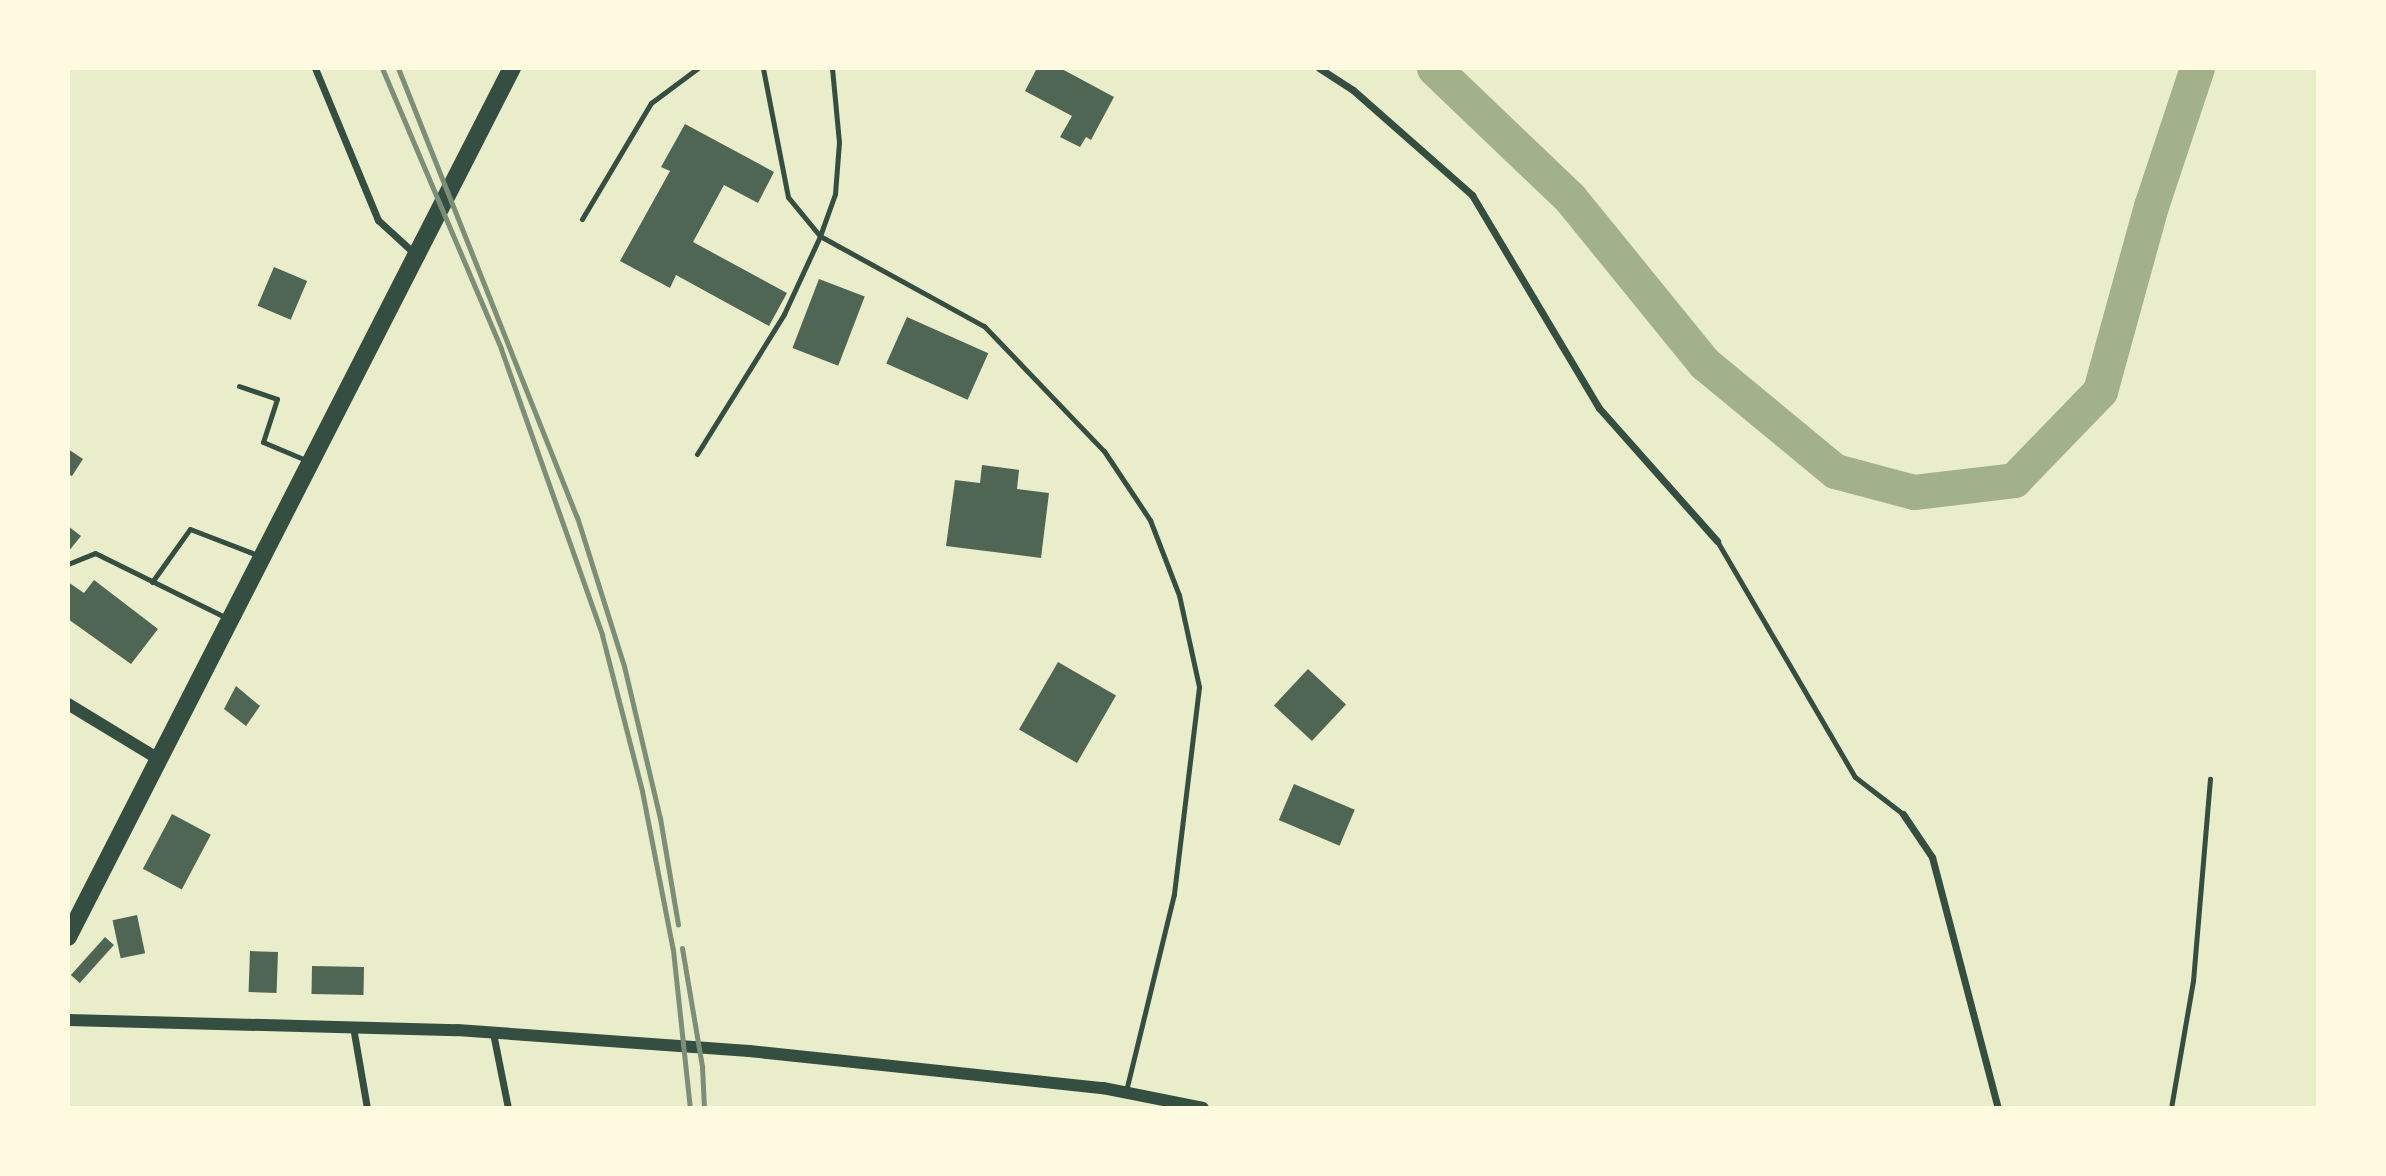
<!DOCTYPE html>
<html>
<head>
<meta charset="utf-8">
<style>
	body { margin:0 }
	#map { position:relative; width:2386px; height:1176px; overflow:hidden; background:#e9edc9; font-family:"Open Sans",sans-serif }
	div>[style] { position:absolute }
	.river>* { height:35px; margin:-17.5px; padding:0 17.5px; transform-origin:17.5px; border-radius:17.5px; background:#a3b18a }
	.building>* { inset:0; background:#4f6655; transform-origin:0 0 }
	.service>* { height:5px; margin:-2.5px; padding:0 2.5px; transform-origin:2.5px; border-radius:2.5px; background:#344e41 }
	.minor>* { height:7px; margin:-3.5px; padding:0 3.5px; transform-origin:3.5px; border-radius:3.5px; background:#344e41 }
	.tertiary>* { height:12px; margin:-6px; padding:0 6px; transform-origin:6px; border-radius:6px; background:#344e41 }
	.primary>* { height:18px; margin:-9px; padding:0 9px; transform-origin:9px; border-radius:9px; background:#344e41 }
	.rail>* { height:5px; margin:-2.5px; padding:0 2.5px; transform-origin:2.5px; border-radius:2.5px; background:#7c8e77 }
	span { translate:-50% -50%; white-space:nowrap; text-align:center; line-height:1.15; -webkit-text-stroke:5px #fefae0; paint-order:stroke }
	.frame { position:absolute; inset:0; border:70px solid #fefae0; pointer-events:none }
</style>
</head>
<body>
<div id="map">
	<div class="river">
		<div style="left:1434px;top:68px;width:188px;rotate:43.7deg"></div>
		<div style="left:1570px;top:198px;width:213px;rotate:50.9deg"></div>
		<div style="left:1704px;top:363px;width:170px;rotate:39.5deg"></div>
		<div style="left:1835px;top:471px;width:82px;rotate:14.9deg"></div>
		<div style="left:1914px;top:492px;width:101px;rotate:-6.8deg"></div>
		<div style="left:2014px;top:480px;width:124px;rotate:-46deg"></div>
		<div style="left:2100px;top:391px;width:192px;rotate:-74.6deg"></div>
		<div style="left:2151px;top:206px;width:145px;rotate:-71.6deg"></div>
	</div>
	<div class="building">
		<div style="clip-path:polygon(1037px 68px,1060px 68px,1114px 97px,1091px 140px,1086px 137px,1080px 147px,1060px 137px,1072px 116px,1025px 91px)"></div>
		<div style="clip-path:polygon(685px 124px,774px 172px,758px 203px,724px 185px,693px 242px,787px 293px,769px 326px,676px 275px,670px 288px,620px 261px,670px 171px,661px 167px)"></div>
		<div style="left:274px;top:267px;width:36px;height:42px;rotate:23deg"></div>
		<div style="left:819px;top:279px;width:49px;height:74px;rotate:21deg"></div>
		<div style="left:907px;top:317px;width:89px;height:51px;rotate:24deg"></div>
		<div style="clip-path:polygon(68px 449px,83px 459px,72px 476px,68px 474px)"></div>
		<div style="clip-path:polygon(982px 465px,1019px 470px,1017px 489px,1049px 493px,1041px 558px,946px 546px,955px 480px,980px 483px)"></div>
		<div style="clip-path:polygon(68px 526px,81px 536px,68px 552px)"></div>
		<div style="clip-path:polygon(94px 580px,158px 629px,131px 664px,68px 619px,68px 582px,84px 593px)"></div>
		<div style="left:1058px;top:662px;width:67px;height:78px;rotate:30deg"></div>
		<div style="left:1308px;top:669px;width:52px;height:50px;rotate:43deg"></div>
		<div style="clip-path:polygon(236px 686px,260px 706px,246px 726px,224px 709px)"></div>
		<div style="left:1294px;top:784px;width:66px;height:39px;rotate:23deg"></div>
		<div style="left:172px;top:814px;width:44px;height:62px;rotate:28deg"></div>
		<div style="left:137px;top:915px;width:39px;height:25px;rotate:78deg"></div>
		<div style="left:105px;top:937px;width:12px;height:51px;rotate:42deg"></div>
		<div style="left:250px;top:951px;width:28px;height:41px;rotate:2deg"></div>
		<div style="left:312px;top:966px;width:52px;height:28px;rotate:1deg"></div>
	</div>
	<div class="service">
		<div style="left:832px;top:68px;width:74px;rotate:84.6deg"></div>
		<div style="left:839px;top:142px;width:52px;rotate:94.4deg"></div>
		<div style="left:835px;top:194px;width:45px;rotate:109.7deg"></div>
		<div style="left:820px;top:236px;width:187px;rotate:28.8deg"></div>
		<div style="left:984px;top:326px;width:173px;rotate:46.2deg"></div>
		<div style="left:1104px;top:451px;width:83px;rotate:56.3deg"></div>
		<div style="left:1150px;top:520px;width:80px;rotate:68.9deg"></div>
		<div style="left:1179px;top:595px;width:94px;rotate:77.7deg"></div>
		<div style="left:1199px;top:687px;width:209px;rotate:96.9deg"></div>
		<div style="left:1174px;top:894px;width:203px;rotate:103.7deg"></div>
		<div style="left:582px;top:219px;width:135px;rotate:-59.3deg"></div>
		<div style="left:651px;top:103px;width:59px;rotate:-36.7deg"></div>
		<div style="left:239px;top:386px;width:40px;rotate:18.9deg"></div>
		<div style="left:277px;top:399px;width:45px;rotate:108deg"></div>
		<div style="left:263px;top:442px;width:49px;rotate:22.9deg"></div>
		<div style="left:697px;top:454px;width:165px;rotate:-58.1deg"></div>
		<div style="left:784px;top:314px;width:86px;rotate:-65.2deg"></div>
		<div style="left:820px;top:236px;width:50px;rotate:-129.4deg"></div>
		<div style="left:788px;top:197px;width:131px;rotate:-101deg"></div>
		<div style="left:1717px;top:541px;width:273px;rotate:59.7deg"></div>
		<div style="left:1855px;top:777px;width:61px;rotate:37.6deg"></div>
		<div style="left:68px;top:564px;width:29px;rotate:-22deg"></div>
		<div style="left:95px;top:553px;width:147px;rotate:26.2deg"></div>
		<div style="left:152px;top:582px;width:65px;rotate:-54.4deg"></div>
		<div style="left:190px;top:529px;width:75px;rotate:21.1deg"></div>
		<div style="left:2171px;top:1108px;width:129px;rotate:-80.2deg"></div>
		<div style="left:2193px;top:981px;width:203px;rotate:-85.2deg"></div>
	</div>
	<div class="minor">
		<div style="left:315px;top:68px;width:165px;rotate:67.5deg"></div>
		<div style="left:378px;top:220px;width:52px;rotate:42.6deg"></div>
		<div style="left:1319px;top:68px;width:40px;rotate:32.9deg"></div>
		<div style="left:1353px;top:90px;width:159px;rotate:41.4deg"></div>
		<div style="left:1472px;top:195px;width:248px;rotate:59.2deg"></div>
		<div style="left:1599px;top:408px;width:178px;rotate:48.4deg"></div>
		<div style="left:1903px;top:814px;width:52px;rotate:56deg"></div>
		<div style="left:1932px;top:857px;width:260px;rotate:75.3deg"></div>
		<div style="left:353px;top:1027px;width:82px;rotate:80.2deg"></div>
		<div style="left:493px;top:1033px;width:76px;rotate:78.7deg"></div>
	</div>
	<div class="tertiary">
		<div style="left:68px;top:704px;width:108px;rotate:31.3deg"></div>
		<div style="left:68px;top:1020px;width:389px;rotate:1.5deg"></div>
		<div style="left:457px;top:1030px;width:293px;rotate:4.1deg"></div>
		<div style="left:749px;top:1051px;width:356px;rotate:6deg"></div>
		<div style="left:1103px;top:1088px;width:102px;rotate:11.3deg"></div>
	</div>
	<div class="primary">
		<div style="left:68px;top:937px;width:976px;rotate:-62.94deg"></div>
	</div>
	<div class="rail">
		<div style="left:382px;top:68px;width:305px;rotate:67deg"></div>
		<div style="left:501px;top:349px;width:303px;rotate:70.5deg"></div>
		<div style="left:602px;top:635px;width:161px;rotate:75.6deg"></div>
		<div style="left:642px;top:791px;width:162px;rotate:79deg"></div>
		<div style="left:673px;top:950px;width:159px;rotate:83.9deg"></div>
		<div style="left:398px;top:68px;width:483px;rotate:68.3deg"></div>
		<div style="left:577px;top:517px;width:156px;rotate:72.5deg"></div>
		<div style="left:624px;top:666px;width:156px;rotate:76.7deg"></div>
		<div style="left:660px;top:818px;width:108px;rotate:80.4deg"></div>
		<div style="left:682px;top:948px;width:120px;rotate:80.4deg"></div>
		<div style="left:702px;top:1066px;width:42px;rotate:87.3deg"></div>
	</div>
	<div class="frame"></div>
</div>
</body>
</html>
